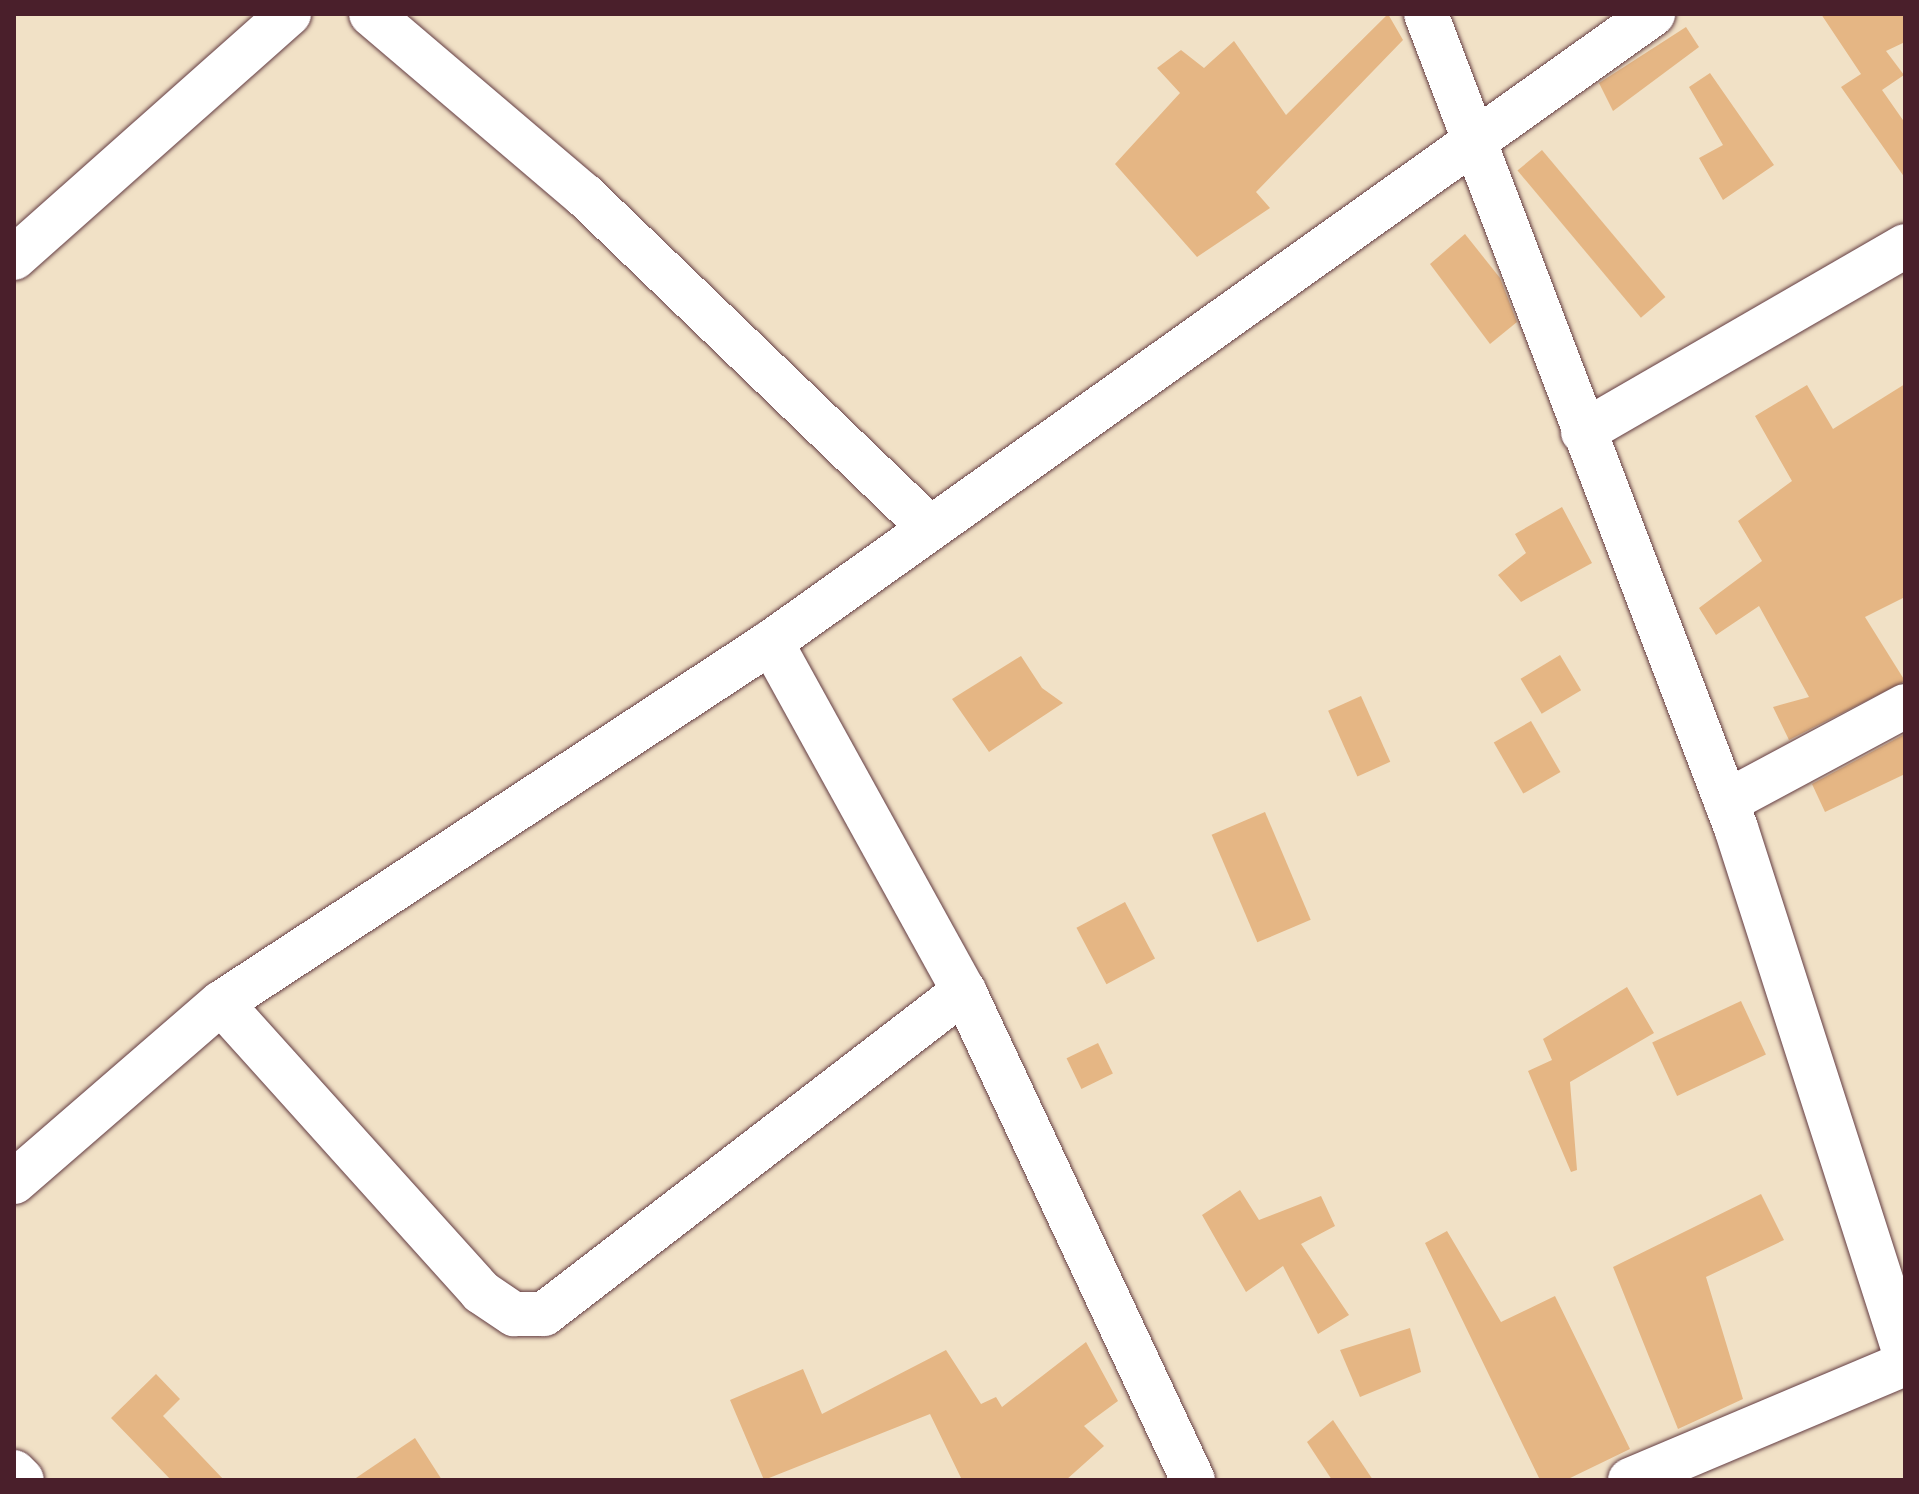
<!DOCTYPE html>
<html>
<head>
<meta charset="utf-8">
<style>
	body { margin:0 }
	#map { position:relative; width:1919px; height:1494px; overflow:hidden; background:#f1e1c6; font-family:"Architects Daughter",sans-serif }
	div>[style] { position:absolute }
	.building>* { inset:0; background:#e5b684; transform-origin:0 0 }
	.roads { filter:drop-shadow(0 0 2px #633c42) drop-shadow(0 0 2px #633c42) }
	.minor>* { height:44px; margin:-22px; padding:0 22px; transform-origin:22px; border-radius:22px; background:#fff }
	.highway>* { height:44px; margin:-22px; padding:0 22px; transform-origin:22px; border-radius:22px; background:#fff }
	span { translate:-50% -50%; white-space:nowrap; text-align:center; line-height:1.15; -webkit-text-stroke:8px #f6f6f2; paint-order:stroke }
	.frame { position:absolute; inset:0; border:16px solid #4a1f2b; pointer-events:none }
</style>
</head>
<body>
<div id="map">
	<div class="building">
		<div style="clip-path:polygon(1388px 14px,1403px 40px,1256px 192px,1270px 208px,1197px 257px,1115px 164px,1180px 93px,1157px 68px,1181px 50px,1204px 68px,1234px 41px,1286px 115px)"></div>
		<div style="clip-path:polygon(1821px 14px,1905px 14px,1905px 42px,1886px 51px,1904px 75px,1882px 90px,1905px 123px,1905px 178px,1841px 87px,1861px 74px)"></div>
		<div style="clip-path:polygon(1686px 27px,1699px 47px,1613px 111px,1599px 83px)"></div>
		<div style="clip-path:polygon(1710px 73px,1774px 165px,1723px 200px,1699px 158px,1723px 145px,1689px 87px)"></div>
		<div style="left:1542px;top:150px;width:192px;height:32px;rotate:50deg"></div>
		<div style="clip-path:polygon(1465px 234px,1500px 278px,1517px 322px,1490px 344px,1430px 264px)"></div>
		<div style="clip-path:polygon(1905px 384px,1905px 597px,1865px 617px,1905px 681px,1789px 740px,1773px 707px,1809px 697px,1759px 606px,1716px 635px,1699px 608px,1762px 561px,1738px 521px,1792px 481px,1755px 416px,1807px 385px,1833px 429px)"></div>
		<div style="clip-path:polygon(1562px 507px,1592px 563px,1521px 602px,1498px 575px,1526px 553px,1515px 534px)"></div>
		<div style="left:1560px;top:655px;width:41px;height:46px;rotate:59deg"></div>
		<div style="clip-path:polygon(1021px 656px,1042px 688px,1063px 703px,989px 752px,952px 699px)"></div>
		<div style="left:1361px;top:696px;width:72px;height:36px;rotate:66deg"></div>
		<div style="left:1531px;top:721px;width:59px;height:43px;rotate:60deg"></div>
		<div style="clip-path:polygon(1905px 734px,1905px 774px,1825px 812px,1812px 784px)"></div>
		<div style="left:1265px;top:812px;width:117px;height:58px;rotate:67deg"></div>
		<div style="left:1125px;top:902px;width:64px;height:55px;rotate:62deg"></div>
		<div style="clip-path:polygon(1627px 987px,1654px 1033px,1570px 1082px,1577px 1170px,1571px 1172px,1528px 1071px,1552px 1060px,1543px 1039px)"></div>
		<div style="left:1741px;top:1001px;width:59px;height:98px;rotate:65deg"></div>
		<div style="left:1098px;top:1043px;width:34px;height:35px;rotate:64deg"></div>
		<div style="clip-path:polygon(1240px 1190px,1259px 1220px,1321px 1196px,1335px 1226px,1301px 1244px,1349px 1315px,1318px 1334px,1283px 1266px,1246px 1292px,1202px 1215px)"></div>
		<div style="clip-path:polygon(1761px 1194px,1784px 1240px,1706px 1277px,1743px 1399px,1678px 1429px,1613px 1267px)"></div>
		<div style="clip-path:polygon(1447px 1231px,1501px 1322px,1555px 1296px,1630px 1449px,1566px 1480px,1540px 1480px,1425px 1243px)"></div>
		<div style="clip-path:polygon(1410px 1328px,1421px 1372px,1360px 1397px,1340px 1350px)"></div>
		<div style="clip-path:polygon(1086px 1342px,1118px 1401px,1084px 1426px,1104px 1446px,1066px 1480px,962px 1480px,930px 1414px,764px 1480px,730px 1400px,803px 1369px,822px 1414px,946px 1350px,981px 1404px,996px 1397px,1002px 1407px)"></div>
		<div style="clip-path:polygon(156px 1374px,180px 1399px,163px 1416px,224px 1480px,171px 1480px,111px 1418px)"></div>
		<div style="clip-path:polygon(1333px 1420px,1373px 1480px,1332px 1480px,1307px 1442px)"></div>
		<div style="clip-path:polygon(415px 1438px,442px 1480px,353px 1480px)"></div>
	</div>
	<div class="roads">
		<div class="minor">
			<div style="left:371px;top:14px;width:280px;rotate:40.4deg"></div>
			<div style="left:584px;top:195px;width:480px;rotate:43.9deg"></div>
			<div style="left:1426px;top:14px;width:871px;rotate:69.15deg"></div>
			<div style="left:1736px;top:828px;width:552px;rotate:72.19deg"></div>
			<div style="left:14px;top:258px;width:368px;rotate:-41.6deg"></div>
			<div style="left:1583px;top:432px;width:372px;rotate:-30deg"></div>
			<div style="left:771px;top:642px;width:399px;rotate:61.1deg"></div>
			<div style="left:964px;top:991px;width:540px;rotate:64.91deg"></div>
			<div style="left:1726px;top:802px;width:203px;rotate:-28.2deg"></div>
			<div style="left:221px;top:1003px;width:389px;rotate:48deg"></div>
			<div style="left:481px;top:1292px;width:40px;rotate:34deg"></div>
			<div style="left:514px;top:1314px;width:30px"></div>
			<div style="left:544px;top:1314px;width:530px;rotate:-37.56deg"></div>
			<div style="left:14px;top:1182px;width:274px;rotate:-40.9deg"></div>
			<div style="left:221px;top:1003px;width:658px;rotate:-33.28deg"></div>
			<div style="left:771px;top:642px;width:1083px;rotate:-35.45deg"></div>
			<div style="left:1630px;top:1480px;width:298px;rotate:-22.9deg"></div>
		</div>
		<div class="highway">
			<div style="left:14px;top:1472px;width:11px;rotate:45deg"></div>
		</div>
	</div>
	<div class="frame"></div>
</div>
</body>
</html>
